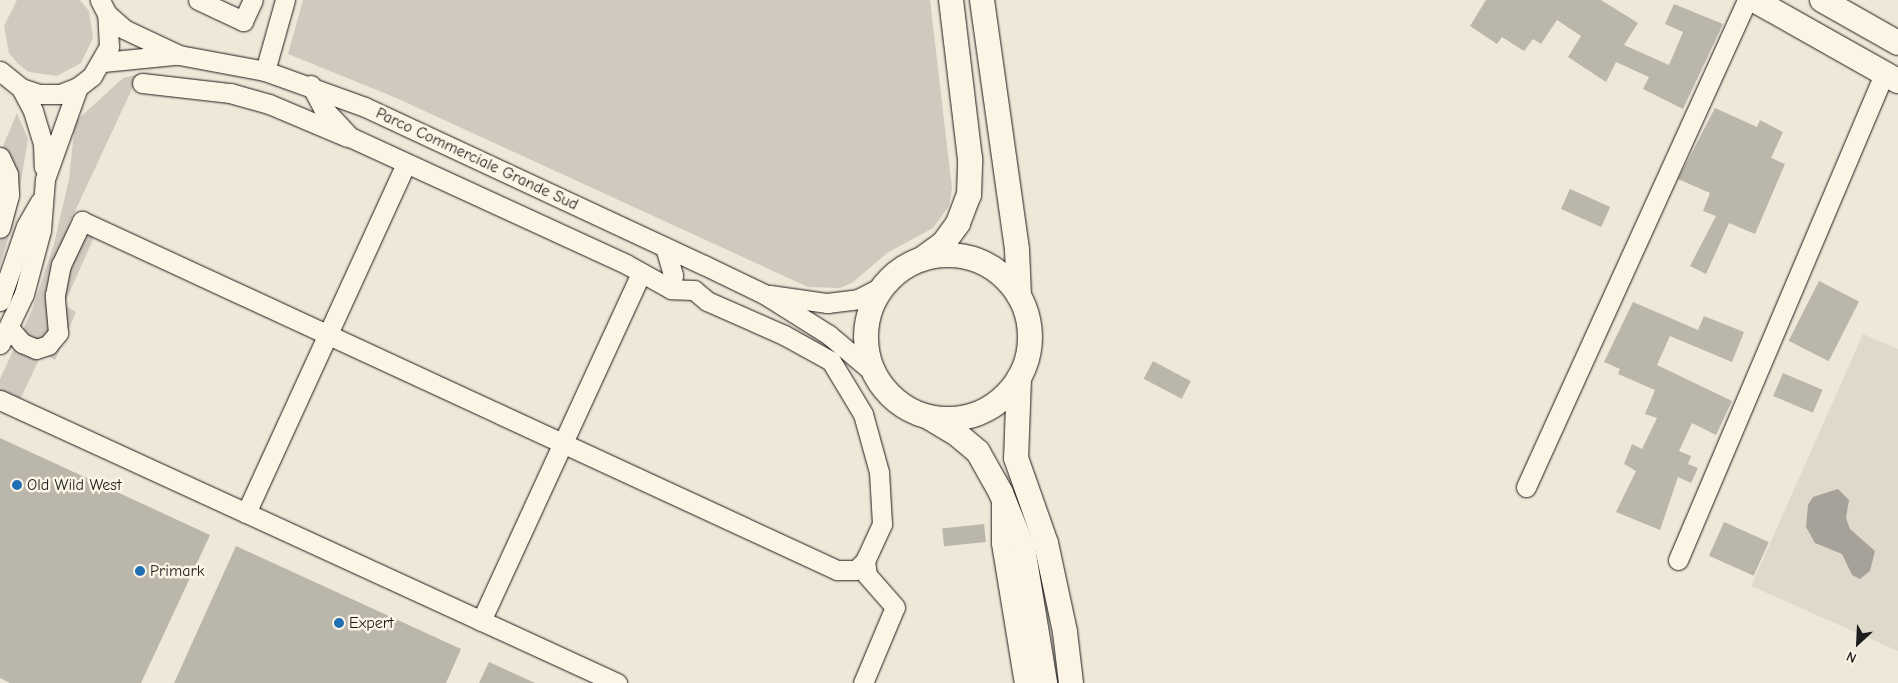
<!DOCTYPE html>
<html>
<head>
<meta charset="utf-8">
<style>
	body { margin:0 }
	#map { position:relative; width:1898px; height:683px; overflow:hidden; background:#eee8d9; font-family:"Comic Neue",sans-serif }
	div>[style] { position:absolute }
	.built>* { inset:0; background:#ded9cb }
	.green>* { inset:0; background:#cfcabd }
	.water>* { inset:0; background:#a7a299 }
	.building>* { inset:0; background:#bab6aa; transform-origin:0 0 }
	.roads { filter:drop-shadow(0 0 1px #1c1c1c) drop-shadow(0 0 1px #1c1c1c) }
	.minor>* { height:19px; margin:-9.5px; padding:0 9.5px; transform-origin:9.5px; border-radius:9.5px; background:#fcf5e5 }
	.major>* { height:24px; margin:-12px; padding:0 12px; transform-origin:12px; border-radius:12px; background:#fcf5e5 }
	.major>.ring { margin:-12px; padding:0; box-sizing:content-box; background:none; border:24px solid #fcf5e5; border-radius:50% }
	.dots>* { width:14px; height:14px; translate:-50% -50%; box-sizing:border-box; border:2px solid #fcf5e5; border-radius:50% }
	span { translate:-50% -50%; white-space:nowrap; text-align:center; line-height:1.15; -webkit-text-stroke:5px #fcf5e5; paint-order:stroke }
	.street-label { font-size:16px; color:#1c1c1c }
	.poi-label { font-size:16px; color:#1c1c1c }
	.left { translate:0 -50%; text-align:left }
	.north { position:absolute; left:1833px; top:618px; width:50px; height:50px; -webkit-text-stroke:4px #fcf5e5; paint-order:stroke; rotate:205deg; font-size:14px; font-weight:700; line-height:20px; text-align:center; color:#1c1c1c }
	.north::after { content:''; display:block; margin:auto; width:18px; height:22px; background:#1c1c1c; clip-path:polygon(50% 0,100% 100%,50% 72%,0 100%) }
</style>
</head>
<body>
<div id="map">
	<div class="built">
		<div style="clip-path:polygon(1863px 334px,1898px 349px,1898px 651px,1751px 586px)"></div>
	</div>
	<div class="green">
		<div style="clip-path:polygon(17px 0,80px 0,89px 11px,93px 38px,81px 63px,57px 76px,29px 72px,18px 64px,9px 53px,4px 26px)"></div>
		<div style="clip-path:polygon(303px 0,930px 0,952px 188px,949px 206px,933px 228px,887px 253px,852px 283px,840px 288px,808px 287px,394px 97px,288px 54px)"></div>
		<div style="clip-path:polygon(139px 74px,69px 224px,94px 237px,64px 305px,76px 312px,55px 360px,42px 353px,19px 402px,0 393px,0 379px,32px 310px,54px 244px,69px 179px,75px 122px,123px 78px)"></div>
		<div style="clip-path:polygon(17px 113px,28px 139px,16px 211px,0 266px,0 153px)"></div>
	</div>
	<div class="water">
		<div style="clip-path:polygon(1838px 489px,1849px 500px,1846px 518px,1850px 529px,1875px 551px,1870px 571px,1860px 579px,1852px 575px,1842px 554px,1815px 543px,1806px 527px,1808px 505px,1813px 497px)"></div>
	</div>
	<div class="building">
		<div style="clip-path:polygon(1486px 0,1601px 0,1638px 23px,1624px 45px,1669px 65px,1683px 32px,1665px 24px,1674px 4px,1723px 24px,1683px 109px,1643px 89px,1649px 77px,1616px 62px,1606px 82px,1568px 57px,1581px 36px,1557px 20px,1541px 44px,1533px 39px,1524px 51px,1502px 37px,1497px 44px,1470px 26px)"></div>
		<div style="clip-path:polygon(1715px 108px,1757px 127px,1760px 120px,1783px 132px,1771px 158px,1785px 164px,1755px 234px,1729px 223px,1706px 274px,1690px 266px,1716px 216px,1703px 211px,1710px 193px,1678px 179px)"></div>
		<div style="left:1570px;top:189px;width:44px;height:22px;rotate:24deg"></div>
		<div style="left:1819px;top:281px;width:45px;height:67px;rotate:27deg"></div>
		<div style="clip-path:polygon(1633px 302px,1698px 330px,1704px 316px,1744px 332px,1732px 362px,1670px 336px,1657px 365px,1732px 401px,1716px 435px,1692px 423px,1679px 451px,1691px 456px,1688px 464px,1698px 468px,1691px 483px,1678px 477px,1660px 530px,1616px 512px,1636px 471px,1624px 464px,1632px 444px,1642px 449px,1657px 418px,1645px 414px,1655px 390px,1618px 374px,1620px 369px,1604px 362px)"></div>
		<div style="left:1153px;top:361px;width:43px;height:20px;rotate:28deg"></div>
		<div style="left:1783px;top:373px;width:43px;height:25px;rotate:23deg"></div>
		<div style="clip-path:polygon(0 438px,210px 535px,141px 683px,10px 683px,0 678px)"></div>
		<div style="left:1724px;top:522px;width:49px;height:37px;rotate:24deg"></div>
		<div style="left:984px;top:524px;width:18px;height:42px;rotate:84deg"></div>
		<div style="clip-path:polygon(236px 546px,461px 649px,446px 683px,174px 683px)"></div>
		<div style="clip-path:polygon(489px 662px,535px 683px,479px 683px)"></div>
	</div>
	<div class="roads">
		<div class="minor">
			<div style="left:198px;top:0;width:50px;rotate:25deg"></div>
			<div style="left:243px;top:21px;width:23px;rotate:-65deg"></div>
			<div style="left:107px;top:14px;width:23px;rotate:41deg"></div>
			<div style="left:124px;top:29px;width:61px;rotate:25.3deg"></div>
			<div style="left:179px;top:55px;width:87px;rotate:10.5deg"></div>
			<div style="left:265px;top:71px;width:106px;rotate:19.8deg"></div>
			<div style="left:365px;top:107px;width:374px;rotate:25deg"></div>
			<div style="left:704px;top:265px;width:67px;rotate:25.8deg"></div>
			<div style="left:764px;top:294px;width:77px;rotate:32.2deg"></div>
			<div style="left:829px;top:335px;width:57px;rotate:40.1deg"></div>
			<div style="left:103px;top:62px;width:71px;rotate:-5.6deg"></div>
			<div style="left:0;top:71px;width:27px;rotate:39deg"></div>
			<div style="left:21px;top:88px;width:20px;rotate:18deg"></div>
			<div style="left:40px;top:94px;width:20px"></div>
			<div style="left:60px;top:94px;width:19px;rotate:-21deg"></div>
			<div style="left:78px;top:87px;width:18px;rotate:-38deg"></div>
			<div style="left:92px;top:76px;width:34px;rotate:-60deg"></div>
			<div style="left:109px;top:47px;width:33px;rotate:-93deg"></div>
			<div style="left:107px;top:14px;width:16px;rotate:-117deg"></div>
			<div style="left:265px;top:71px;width:74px;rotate:-74.3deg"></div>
			<div style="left:142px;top:83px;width:89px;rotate:6.5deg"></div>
			<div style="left:230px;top:93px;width:41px;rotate:15.8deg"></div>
			<div style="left:269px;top:104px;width:85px;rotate:22.9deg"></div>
			<div style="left:21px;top:88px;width:26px;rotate:62deg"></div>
			<div style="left:33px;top:111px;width:34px;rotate:73deg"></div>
			<div style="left:43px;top:143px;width:24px;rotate:88deg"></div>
			<div style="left:0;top:157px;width:19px;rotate:65deg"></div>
			<div style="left:8px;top:174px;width:21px;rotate:87deg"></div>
			<div style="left:9px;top:195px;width:34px;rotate:105deg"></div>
			<div style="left:665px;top:247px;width:29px;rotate:74deg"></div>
			<div style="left:673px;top:275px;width:14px;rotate:98deg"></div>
			<div style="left:770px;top:295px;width:58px;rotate:8deg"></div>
			<div style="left:827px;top:303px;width:31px;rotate:-7deg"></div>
			<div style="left:858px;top:299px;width:28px;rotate:-27deg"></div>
			<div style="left:0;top:301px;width:79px;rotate:-70.9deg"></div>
			<div style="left:26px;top:226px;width:28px;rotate:-60deg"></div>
			<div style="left:9px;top:328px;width:20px;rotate:49deg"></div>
			<div style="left:22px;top:343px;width:15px;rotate:23deg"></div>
			<div style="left:36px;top:349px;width:13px;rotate:-18deg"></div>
			<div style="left:48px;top:345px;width:16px;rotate:-50deg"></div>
			<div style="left:58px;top:333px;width:38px;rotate:-95deg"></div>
			<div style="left:55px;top:295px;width:31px;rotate:-79deg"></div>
			<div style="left:61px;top:265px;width:49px;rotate:-64.5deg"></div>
			<div style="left:82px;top:221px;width:832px;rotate:24.81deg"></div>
			<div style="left:837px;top:570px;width:19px"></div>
			<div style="left:856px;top:570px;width:13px;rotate:-45deg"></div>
			<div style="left:865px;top:561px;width:41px;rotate:-65.3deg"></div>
			<div style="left:882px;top:524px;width:52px;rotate:-93.3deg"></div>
			<div style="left:879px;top:472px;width:60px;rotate:-105.4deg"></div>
			<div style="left:863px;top:414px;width:62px;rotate:-121.1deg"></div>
			<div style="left:831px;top:361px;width:54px;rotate:-151deg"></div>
			<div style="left:784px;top:335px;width:84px;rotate:-156.2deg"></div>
			<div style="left:707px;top:301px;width:17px;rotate:-140deg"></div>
			<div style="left:694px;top:290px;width:23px;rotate:-178deg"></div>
			<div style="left:671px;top:289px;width:51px;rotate:-150.9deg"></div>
			<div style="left:626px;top:264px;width:304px;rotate:-155.3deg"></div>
			<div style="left:350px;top:137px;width:40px;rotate:-133deg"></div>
			<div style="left:323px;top:108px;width:26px;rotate:-118deg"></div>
			<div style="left:0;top:344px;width:55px;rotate:-64.4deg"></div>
			<div style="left:24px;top:294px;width:66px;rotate:-75.1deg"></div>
			<div style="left:41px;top:230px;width:51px;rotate:-85.5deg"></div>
			<div style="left:45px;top:179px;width:98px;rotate:-70.3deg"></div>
			<div style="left:0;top:400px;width:679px;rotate:24.64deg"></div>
			<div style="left:1526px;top:487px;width:535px;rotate:-65.59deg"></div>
			<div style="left:1001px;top:500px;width:43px;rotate:90deg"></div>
			<div style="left:1001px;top:543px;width:142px;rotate:80.7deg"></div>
			<div style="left:246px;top:513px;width:384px;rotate:-65.4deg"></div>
			<div style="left:1678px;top:560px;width:528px;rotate:-67.03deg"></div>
			<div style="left:481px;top:621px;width:381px;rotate:-65.3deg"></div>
			<div style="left:863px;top:683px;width:82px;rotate:-67.2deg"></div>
			<div style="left:895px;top:607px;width:43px;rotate:-131.2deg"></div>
			<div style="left:867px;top:575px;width:14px;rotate:-98deg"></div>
		</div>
		<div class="major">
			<div style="left:982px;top:0;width:252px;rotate:82deg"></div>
			<div style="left:1017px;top:250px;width:46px;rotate:87.5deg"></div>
			<div style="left:1754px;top:0;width:165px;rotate:29.4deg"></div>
			<div style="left:1822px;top:0;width:87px;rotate:29.5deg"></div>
			<div class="ring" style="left:866px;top:255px;width:140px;height:140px"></div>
			<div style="left:922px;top:259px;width:26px;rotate:-36deg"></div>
			<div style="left:943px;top:244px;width:26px;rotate:-54deg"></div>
			<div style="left:958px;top:223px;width:30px;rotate:-69deg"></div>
			<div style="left:969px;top:195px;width:36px;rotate:-88deg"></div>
			<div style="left:970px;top:159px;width:160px;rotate:-96.8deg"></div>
			<div style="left:1019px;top:378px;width:80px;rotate:92.1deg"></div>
			<div style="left:1016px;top:458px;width:90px;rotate:70.6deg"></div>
			<div style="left:1046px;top:543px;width:91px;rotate:77.9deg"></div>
			<div style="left:1065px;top:632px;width:51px;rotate:83.3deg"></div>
			<div style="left:930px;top:418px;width:33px;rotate:31deg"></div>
			<div style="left:958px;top:435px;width:26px;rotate:40deg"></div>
			<div style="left:978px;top:452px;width:47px;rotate:60.7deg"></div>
			<div style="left:1001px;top:493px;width:59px;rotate:68.2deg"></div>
			<div style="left:1023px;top:548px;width:137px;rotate:80.7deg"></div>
		</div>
	</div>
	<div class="dots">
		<div style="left:17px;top:485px;background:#1f6fb2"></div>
		<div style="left:140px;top:571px;background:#1f6fb2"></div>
		<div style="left:339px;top:623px;background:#1f6fb2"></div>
	</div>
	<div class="street-label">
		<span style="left:477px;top:159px;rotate:25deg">Parco Commerciale Grande Sud</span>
	</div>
	<div class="poi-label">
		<span class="left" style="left:27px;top:485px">Old Wild West</span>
		<span class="left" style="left:150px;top:571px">Primark</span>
		<span class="left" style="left:349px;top:623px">Expert</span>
	</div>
	<div class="north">N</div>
</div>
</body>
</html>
